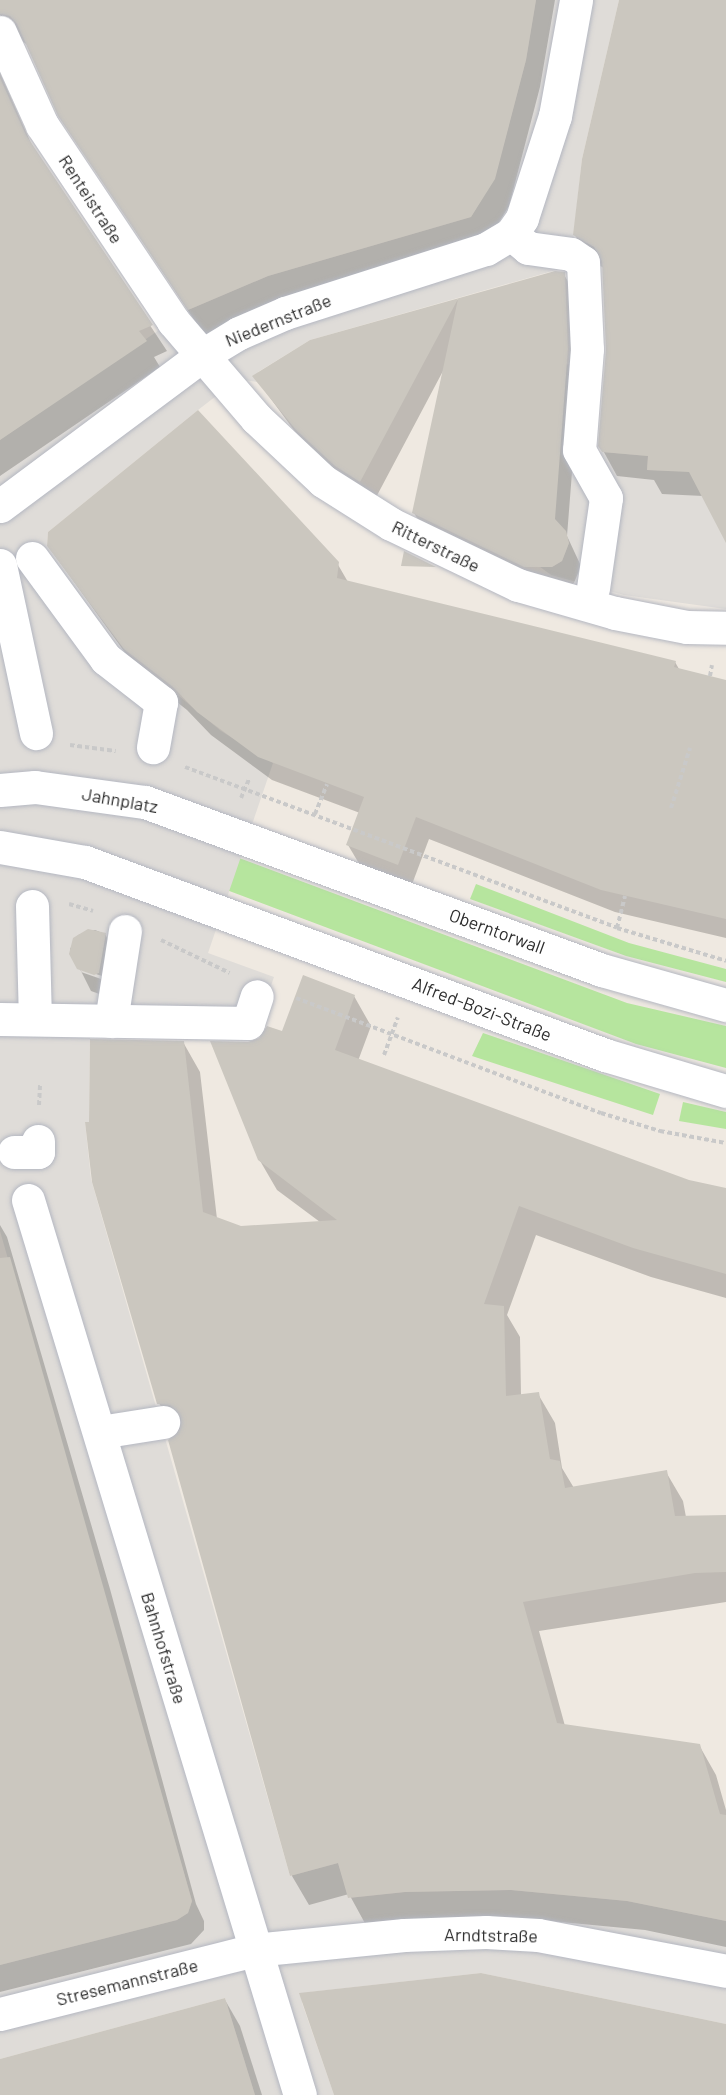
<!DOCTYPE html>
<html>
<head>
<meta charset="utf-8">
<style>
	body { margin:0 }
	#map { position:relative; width:726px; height:2095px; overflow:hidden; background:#efe9e1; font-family:Barlow,sans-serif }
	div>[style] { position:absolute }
	.green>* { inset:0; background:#b6e59e }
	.plaza>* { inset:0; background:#dfdcd8 }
	.shadow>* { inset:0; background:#0003 }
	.building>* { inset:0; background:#cbc7bf }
	.path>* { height:4px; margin-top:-2px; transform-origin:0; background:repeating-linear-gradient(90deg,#c9c9c9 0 4.5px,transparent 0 7.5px) }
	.roads { filter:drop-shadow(0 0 2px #b4b7c1) drop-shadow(0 0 2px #b4b7c1) }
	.street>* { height:33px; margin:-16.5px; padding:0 16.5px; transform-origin:16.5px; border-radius:16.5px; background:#fff }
	.secondary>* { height:33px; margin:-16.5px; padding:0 16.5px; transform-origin:16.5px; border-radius:16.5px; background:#fff }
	span { translate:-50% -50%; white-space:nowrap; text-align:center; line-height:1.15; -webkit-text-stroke:4.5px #fff; paint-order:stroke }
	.street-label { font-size:18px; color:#2e2e2e }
</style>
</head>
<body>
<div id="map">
	<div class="green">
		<div style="clip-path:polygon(151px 825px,627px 1003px,726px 1026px,726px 1068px,636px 1044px,144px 859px)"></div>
		<div style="clip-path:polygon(476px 884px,629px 943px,726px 969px,726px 982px,626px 956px,470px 899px)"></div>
		<div style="clip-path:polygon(483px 1033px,660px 1094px,653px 1115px,472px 1056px)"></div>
		<div style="clip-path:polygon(683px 1102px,726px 1112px,726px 1129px,679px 1121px)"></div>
	</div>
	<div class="plaza">
		<div style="clip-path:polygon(536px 0,619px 0,582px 159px,573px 241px,599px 245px,592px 451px,648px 456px,647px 470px,674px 471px,675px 451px,726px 521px,726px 609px,624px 595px,551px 575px,539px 566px,552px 567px,562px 561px,569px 543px,566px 531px,549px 521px,565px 365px,574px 363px,570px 266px,310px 340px,258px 372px,257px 382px,238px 379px,198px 410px,48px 532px,47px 546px,125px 651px,221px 731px,273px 763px,208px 953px,274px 977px,252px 1041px,90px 1038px,89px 1122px,85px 1122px,91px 1179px,290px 1876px,338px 1863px,349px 1898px,405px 1892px,511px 1890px,627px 1901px,726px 1921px,726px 2024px,481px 1973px,310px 1992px,302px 2003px,334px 2095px,255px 2095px,225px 1998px,0 2059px,0 1965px,177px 1920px,188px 1913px,192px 1901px,0 1231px,0 440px,188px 310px,268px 276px,471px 217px,495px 177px,526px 60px)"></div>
	</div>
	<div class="shadow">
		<div style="clip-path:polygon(0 0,555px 0,540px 87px,509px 206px,486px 243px,204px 335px,66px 125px,29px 46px,19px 39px,0 47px)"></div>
		<div style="clip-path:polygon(620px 0,726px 0,726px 537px,703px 496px,662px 494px,654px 480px,617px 476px,600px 445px,607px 350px,604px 268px,589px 260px,575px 235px)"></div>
		<div style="clip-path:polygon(0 73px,34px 150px,167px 351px,154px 357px,160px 367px,0 476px)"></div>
		<div style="clip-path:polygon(555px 272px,563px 273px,576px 295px,580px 371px,567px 536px,581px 566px,574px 583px,565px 588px,427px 535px,414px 513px,443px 371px,373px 503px,310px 452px,254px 376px,311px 342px)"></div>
		<div style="clip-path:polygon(48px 546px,337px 563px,348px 582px,675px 662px,679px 669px,726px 681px,726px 938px,615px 912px,429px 839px,411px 887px,361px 867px,348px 845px,360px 813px,272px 780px,211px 735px,187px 710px,139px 672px)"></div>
		<div style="clip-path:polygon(evenodd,95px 930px,105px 934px,118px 957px,108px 997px,91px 991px,70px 949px,78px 935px,95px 930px,81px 969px,102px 976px,101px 979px,81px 972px,81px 969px)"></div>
		<div style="clip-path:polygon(354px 996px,371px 1026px,358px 1061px,689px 1182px,726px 1191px,726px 1298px,651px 1277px,536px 1235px,507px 1315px,520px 1337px,521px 1395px,538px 1394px,555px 1423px,562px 1468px,574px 1488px,666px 1472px,683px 1501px,686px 1517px,726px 1517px,726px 1602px,539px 1631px,565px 1726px,699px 1745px,716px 1775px,726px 1810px,726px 1947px,645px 1930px,529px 1919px,367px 1927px,349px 1894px,309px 1905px,292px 1876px,169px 1440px,177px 1434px,159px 1403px,90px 1123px,183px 1042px,200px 1072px,217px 1219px,241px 1228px,320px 1222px,277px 1190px,259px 1159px,249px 1043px,283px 1033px)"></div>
		<div style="clip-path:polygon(0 1225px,7px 1237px,110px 1589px,196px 1904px,204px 1921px,204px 1930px,191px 1944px,0 1992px)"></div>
		<div style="clip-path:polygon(225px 2000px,240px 2026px,262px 2095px,0 2095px,0 2060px)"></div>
	</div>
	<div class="building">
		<div style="clip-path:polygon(0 0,536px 0,526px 60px,495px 179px,471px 217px,268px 276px,188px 310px,58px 116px,17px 24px,10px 16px,0 14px)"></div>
		<div style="clip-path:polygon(619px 0,726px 0,726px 543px,689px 472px,647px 470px,648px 456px,602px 452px,598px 446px,606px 350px,602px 261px,594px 247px,573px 235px,582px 159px)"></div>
		<div style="clip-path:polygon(0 78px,26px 135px,153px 325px,139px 331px,147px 341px,0 440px)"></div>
		<div style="clip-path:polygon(555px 271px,565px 272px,568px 349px,555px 519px,566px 531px,569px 543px,562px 561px,552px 567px,524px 567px,412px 513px,458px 299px,360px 482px,335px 466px,296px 430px,252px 376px,310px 340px)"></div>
		<div style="clip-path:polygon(198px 410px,339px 562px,337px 578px,676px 661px,674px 667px,726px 680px,726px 919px,601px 890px,416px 817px,398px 865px,346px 845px,364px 797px,258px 757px,197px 712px,173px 687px,124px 649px,47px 546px,48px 532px)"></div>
		<div style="clip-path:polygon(404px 551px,436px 567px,401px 566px)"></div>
		<div style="clip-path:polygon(88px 929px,106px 933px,99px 973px,94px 975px,77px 969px,69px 954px,73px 938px)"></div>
		<div style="clip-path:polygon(303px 975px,355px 995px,335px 1050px,689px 1180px,726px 1188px,726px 1274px,633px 1248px,519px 1206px,484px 1304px,504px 1306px,506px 1396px,539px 1392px,550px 1459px,560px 1461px,565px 1488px,667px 1470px,675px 1516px,726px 1515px,726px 1572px,695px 1573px,523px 1602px,557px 1723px,700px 1744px,720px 1814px,726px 1815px,726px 1921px,627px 1901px,511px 1890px,405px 1892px,348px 1898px,338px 1863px,290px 1876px,168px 1440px,180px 1429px,181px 1418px,170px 1405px,157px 1404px,92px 1182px,85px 1122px,89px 1122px,90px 1039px,184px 1041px,203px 1212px,241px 1226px,337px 1220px,258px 1160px,210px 1041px,248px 1042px,259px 1038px,267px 1026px,282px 1031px)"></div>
		<div style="clip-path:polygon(10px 1257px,192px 1901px,188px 1913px,177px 1920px,0 1965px,0 1258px)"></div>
		<div style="clip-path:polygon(481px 1973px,726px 2024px,726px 2095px,334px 2095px,299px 1993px)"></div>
		<div style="clip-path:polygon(225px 1998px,255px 2095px,0 2095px,0 2059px)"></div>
	</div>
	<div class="path">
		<div style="left:710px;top:676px;width:11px;rotate:-80deg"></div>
		<div style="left:70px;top:745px;width:46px;rotate:7.4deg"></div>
		<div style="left:185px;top:767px;width:461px;rotate:20.4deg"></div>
		<div style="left:617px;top:928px;width:114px;rotate:16.8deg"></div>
		<div style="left:241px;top:798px;width:21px;rotate:-67deg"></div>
		<div style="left:671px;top:808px;width:63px;rotate:-72.4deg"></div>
		<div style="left:315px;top:814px;width:32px;rotate:-68deg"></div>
		<div style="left:69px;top:904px;width:25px;rotate:16deg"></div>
		<div style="left:617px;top:928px;width:33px;rotate:-76deg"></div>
		<div style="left:161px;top:940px;width:76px;rotate:25.6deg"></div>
		<div style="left:296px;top:998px;width:326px;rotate:20.7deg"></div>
		<div style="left:601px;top:1113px;width:62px;rotate:17deg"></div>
		<div style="left:660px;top:1131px;width:67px;rotate:10.3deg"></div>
		<div style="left:384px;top:1055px;width:40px;rotate:-69.8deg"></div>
		<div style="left:39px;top:1105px;width:20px;rotate:-87deg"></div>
	</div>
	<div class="roads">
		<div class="street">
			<div style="left:0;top:32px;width:102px;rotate:65.7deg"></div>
			<div style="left:42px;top:125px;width:236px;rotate:56.2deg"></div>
			<div style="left:173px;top:321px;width:128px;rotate:49.4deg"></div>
			<div style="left:256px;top:418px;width:92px;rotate:43.2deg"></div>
			<div style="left:323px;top:481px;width:80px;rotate:32.3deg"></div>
			<div style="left:391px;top:524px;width:141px;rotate:25.7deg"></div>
			<div style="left:518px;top:585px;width:101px;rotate:16.1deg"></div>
			<div style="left:615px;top:613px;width:73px;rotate:11deg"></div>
			<div style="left:687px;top:627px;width:39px;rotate:1deg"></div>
			<div style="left:511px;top:234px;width:22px;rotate:39deg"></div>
			<div style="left:528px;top:248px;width:43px;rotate:7.9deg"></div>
			<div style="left:571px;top:254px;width:14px;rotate:34deg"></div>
			<div style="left:583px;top:262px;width:87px;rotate:87.4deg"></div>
			<div style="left:587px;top:349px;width:101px;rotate:94.5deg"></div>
			<div style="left:579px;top:450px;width:55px;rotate:60.6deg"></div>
			<div style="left:606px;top:498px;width:91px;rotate:98.2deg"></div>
			<div style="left:0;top:506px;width:251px;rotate:-36.7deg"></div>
			<div style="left:201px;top:356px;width:44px;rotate:-31.2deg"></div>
			<div style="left:239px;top:333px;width:50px;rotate:-23.5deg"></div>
			<div style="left:285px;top:313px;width:211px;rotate:-17.7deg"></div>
			<div style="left:486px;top:249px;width:29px;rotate:-31deg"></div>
			<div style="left:511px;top:234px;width:19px;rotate:-55deg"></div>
			<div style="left:522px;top:218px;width:107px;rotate:-72.1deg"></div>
			<div style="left:555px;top:116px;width:118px;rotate:-79.7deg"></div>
			<div style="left:32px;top:558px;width:125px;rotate:53.8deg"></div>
			<div style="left:106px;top:659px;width:70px;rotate:38deg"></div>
			<div style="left:161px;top:702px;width:46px;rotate:100.1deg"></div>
			<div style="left:0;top:565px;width:172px;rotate:77.9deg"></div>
			<div style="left:32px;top:906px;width:113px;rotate:88.5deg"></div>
			<div style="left:0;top:1019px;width:248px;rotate:0.9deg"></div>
			<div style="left:248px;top:1023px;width:28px;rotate:-72deg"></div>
			<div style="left:111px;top:1021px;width:91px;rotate:-81.2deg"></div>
			<div style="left:14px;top:1152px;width:24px"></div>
			<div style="left:38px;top:1152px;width:11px;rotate:-90deg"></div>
			<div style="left:28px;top:1200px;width:935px;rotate:73.1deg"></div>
			<div style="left:100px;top:1432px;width:64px;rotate:-9deg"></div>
			<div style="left:0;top:2014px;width:262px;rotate:-14.1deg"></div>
			<div style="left:254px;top:1950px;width:151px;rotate:-5.7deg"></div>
			<div style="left:404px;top:1935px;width:82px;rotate:-2.1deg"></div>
			<div style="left:486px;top:1932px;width:52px;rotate:3.3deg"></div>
			<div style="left:538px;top:1935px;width:191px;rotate:10.8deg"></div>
		</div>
		<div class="secondary">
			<div style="left:0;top:790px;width:35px;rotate:-5deg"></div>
			<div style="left:35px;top:787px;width:111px;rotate:7.8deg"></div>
			<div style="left:145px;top:802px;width:487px;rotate:20.2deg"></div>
			<div style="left:602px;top:970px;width:129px;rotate:15.8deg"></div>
			<div style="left:0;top:847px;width:86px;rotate:10deg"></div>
			<div style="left:85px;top:862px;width:555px;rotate:20.36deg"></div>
			<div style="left:605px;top:1055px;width:126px;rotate:16.6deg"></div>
		</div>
	</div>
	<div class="street-label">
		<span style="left:91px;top:199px;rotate:57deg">Renteistraße</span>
		<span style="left:278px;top:320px;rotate:-22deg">Niedernstraße</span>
		<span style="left:436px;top:546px;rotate:26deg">Ritterstraße</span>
		<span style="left:120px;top:800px;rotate:10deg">Jahnplatz</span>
		<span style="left:497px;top:931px;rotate:20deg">Oberntorwall</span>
		<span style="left:482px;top:1009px;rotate:21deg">Alfred-Bozi-Straße</span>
		<span style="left:164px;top:1648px;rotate:73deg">Bahnhofstraße</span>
		<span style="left:491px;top:1935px;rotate:1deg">Arndtstraße</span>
		<span style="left:127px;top:1982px;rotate:-14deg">Stresemannstraße</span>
	</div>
</div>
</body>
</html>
